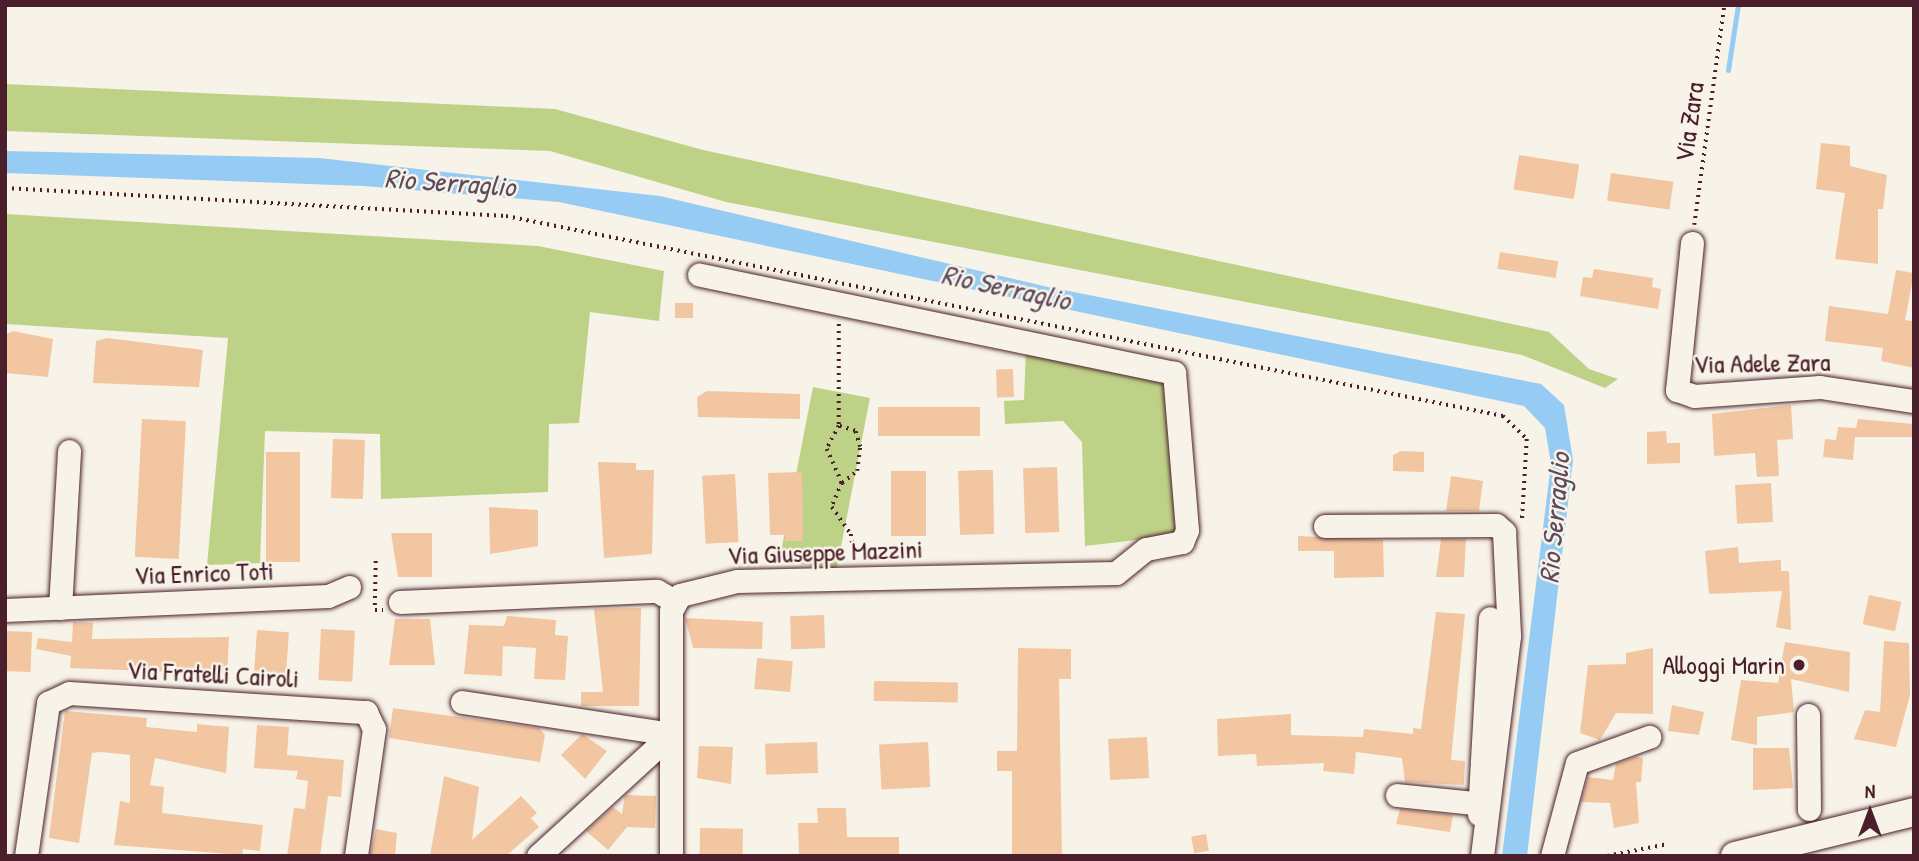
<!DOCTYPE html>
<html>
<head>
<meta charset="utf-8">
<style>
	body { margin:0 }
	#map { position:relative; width:1919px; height:861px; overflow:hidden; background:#f7f3e8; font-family:"Patrick Hand",sans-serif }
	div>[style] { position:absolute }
	.green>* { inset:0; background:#bed287; transform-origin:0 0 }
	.water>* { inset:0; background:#96ccf4 }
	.stream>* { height:5px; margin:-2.5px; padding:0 2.5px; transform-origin:2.5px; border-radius:2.5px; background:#96ccf4 }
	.building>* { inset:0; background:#f2c6a1; transform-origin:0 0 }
	.path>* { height:3.5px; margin-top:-1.75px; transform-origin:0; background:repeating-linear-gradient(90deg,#4a1f2b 0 2px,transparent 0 7px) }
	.roads { filter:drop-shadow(0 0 2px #4a1f2b) drop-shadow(0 0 2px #4a1f2b) }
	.minor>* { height:23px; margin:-11.5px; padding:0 11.5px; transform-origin:11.5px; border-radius:11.5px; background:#f7f3e8 }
	.major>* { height:28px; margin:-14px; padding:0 14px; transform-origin:14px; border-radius:14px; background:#f7f3e8 }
	.dots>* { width:19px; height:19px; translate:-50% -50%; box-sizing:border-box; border:4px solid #f7f3e8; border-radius:50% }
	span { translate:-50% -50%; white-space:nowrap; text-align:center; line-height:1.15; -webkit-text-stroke:5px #f7f3e8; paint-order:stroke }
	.street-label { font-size:26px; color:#4a1f2b }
	.poi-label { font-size:26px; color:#4a1f2b }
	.right { translate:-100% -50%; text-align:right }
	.water-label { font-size:28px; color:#5d4a5d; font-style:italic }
	.frame { position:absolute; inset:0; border:7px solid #4a1f2b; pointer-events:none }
	.north { position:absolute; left:1835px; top:777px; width:70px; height:70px; -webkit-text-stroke:5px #f7f3e8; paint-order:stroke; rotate:0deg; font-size:19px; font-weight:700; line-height:28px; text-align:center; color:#4a1f2b }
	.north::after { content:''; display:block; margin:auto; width:24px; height:32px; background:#4a1f2b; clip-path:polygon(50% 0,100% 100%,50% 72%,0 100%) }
</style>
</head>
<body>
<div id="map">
	<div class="green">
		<div style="clip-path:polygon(5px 84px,555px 109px,703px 150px,1549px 332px,1589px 369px,1618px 379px,1605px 388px,1522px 355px,726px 202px,550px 151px,5px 131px)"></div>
		<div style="clip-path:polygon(5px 214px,538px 246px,664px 271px,659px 321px,590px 312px,579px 423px,549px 424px,548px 492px,381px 499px,380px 434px,265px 431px,260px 563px,207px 565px,228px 338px,5px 324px)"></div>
		<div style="clip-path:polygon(1026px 347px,1170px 377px,1179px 535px,1085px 546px,1082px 442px,1063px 421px,1005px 424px,1004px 401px,1024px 400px)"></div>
		<div style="left:813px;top:387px;width:58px;height:176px;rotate:11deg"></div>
	</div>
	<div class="water">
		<div style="clip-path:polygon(5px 151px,319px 158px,660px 196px,1048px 287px,1541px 384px,1564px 405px,1573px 460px,1527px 856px,1502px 856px,1551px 464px,1545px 428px,1524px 406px,559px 202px,363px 186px,5px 173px)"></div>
	</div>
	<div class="stream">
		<div style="left:1728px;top:70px;width:66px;rotate:-81.3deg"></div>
	</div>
	<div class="building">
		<div style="clip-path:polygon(1821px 143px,1850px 146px,1850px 166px,1887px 175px,1883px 209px,1878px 209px,1878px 264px,1835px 259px,1845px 193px,1816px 189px)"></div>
		<div style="left:1519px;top:155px;width:61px;height:35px;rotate:9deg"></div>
		<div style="left:1611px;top:173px;width:63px;height:28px;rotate:8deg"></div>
		<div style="left:1500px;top:252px;width:59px;height:17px;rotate:9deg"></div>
		<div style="clip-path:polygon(1594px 269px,1653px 278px,1652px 287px,1661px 289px,1658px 309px,1580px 296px,1583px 277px,1592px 278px)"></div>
		<div style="clip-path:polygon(1896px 270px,1914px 273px,1905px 320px,1912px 321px,1914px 368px,1881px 361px,1883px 348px,1825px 341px,1829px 306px,1888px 314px)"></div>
		<div style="left:675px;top:303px;width:18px;height:15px"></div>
		<div style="clip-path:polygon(13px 331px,53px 339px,48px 377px,5px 373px,5px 335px)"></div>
		<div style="clip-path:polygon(107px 338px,203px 350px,199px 387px,93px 383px,96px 341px)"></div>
		<div style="left:1013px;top:369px;width:28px;height:17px;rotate:88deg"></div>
		<div style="clip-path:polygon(707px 391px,800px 394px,800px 419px,698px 417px,697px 397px)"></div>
		<div style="clip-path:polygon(1791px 405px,1793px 439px,1777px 440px,1779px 476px,1757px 477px,1755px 453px,1714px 456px,1712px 414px)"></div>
		<div style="left:980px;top:407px;width:29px;height:102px;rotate:90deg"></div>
		<div style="left:142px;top:419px;width:44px;height:138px;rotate:3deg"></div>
		<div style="clip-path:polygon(1858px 419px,1914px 424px,1914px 437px,1855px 437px,1853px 460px,1823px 457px,1825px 439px,1836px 440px,1838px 427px,1856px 428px)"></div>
		<div style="clip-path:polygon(1666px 431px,1667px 443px,1680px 443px,1680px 463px,1647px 464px,1647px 432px)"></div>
		<div style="left:333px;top:439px;width:32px;height:59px;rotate:2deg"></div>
		<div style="clip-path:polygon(1401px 451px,1424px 452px,1424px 472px,1393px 471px,1393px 455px)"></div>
		<div style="left:266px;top:452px;width:34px;height:110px"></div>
		<div style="clip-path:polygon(598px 462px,636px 463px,636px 470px,654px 470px,652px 554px,604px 558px)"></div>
		<div style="left:1057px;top:467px;width:65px;height:34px;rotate:88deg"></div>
		<div style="clip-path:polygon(982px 470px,993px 470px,994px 534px,960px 535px,958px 471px)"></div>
		<div style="left:926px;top:471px;width:65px;height:35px;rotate:90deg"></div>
		<div style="clip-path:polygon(802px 472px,803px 541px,785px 541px,785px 535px,770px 535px,768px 473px)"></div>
		<div style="left:735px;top:474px;width:68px;height:33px;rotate:87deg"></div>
		<div style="clip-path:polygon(1451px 476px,1483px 481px,1479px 511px,1446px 511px)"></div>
		<div style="left:1771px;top:483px;width:39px;height:36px;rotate:87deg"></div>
		<div style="clip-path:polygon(489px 507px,538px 510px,538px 546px,490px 554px)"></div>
		<div style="clip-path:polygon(391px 533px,432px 533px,432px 577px,398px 577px)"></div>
		<div style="clip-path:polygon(1298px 536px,1383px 540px,1384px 577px,1334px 578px,1334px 551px,1298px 551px)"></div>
		<div style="clip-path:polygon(1466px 539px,1464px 577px,1436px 577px,1441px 539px)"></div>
		<div style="clip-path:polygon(1738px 547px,1739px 563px,1781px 560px,1781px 571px,1789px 571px,1791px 630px,1776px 627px,1782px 591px,1709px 594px,1705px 551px)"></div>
		<div style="left:1869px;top:595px;width:33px;height:30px;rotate:12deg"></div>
		<div style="clip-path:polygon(641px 608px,639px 706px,581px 706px,581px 692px,603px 692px,594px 609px)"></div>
		<div style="clip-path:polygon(1436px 612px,1465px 614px,1451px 760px,1465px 761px,1464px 785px,1405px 782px,1402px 758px,1356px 752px,1354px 774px,1323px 771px,1324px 763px,1257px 766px,1256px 754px,1218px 756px,1217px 719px,1291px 714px,1291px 735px,1363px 737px,1364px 729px,1413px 734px,1413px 728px,1421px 729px)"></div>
		<div style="left:824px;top:615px;width:33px;height:34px;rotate:88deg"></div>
		<div style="clip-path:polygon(507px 616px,556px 620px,555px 635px,568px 636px,565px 680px,534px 679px,536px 648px,503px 646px,502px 676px,464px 674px,469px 625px,504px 626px)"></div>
		<div style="clip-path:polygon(685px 618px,763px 622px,762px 649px,693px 648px)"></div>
		<div style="clip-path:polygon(395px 619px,430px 619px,435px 665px,389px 665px)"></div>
		<div style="clip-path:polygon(73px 622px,93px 623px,92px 639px,229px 637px,227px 674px,70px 668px,71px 656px,36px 649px,38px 638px,72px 642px)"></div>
		<div style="left:321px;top:629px;width:34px;height:51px;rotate:3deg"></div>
		<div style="left:257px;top:630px;width:32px;height:47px;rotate:4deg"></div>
		<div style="left:5px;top:631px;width:27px;height:40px;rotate:2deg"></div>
		<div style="clip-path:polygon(1884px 641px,1909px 643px,1910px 695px,1896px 747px,1854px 739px,1865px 710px,1880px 712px)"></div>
		<div style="clip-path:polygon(1785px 642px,1850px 652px,1849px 692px,1791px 679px,1794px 712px,1757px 717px,1757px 745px,1731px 740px,1741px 680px,1778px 683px)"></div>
		<div style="clip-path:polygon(1018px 648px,1071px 649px,1071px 679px,1059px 679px,1062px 856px,1012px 856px,1012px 771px,997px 771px,997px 751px,1017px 751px)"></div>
		<div style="clip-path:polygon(1653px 648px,1653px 714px,1616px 713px,1600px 740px,1580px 733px,1588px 665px,1626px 664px,1626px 653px)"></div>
		<div style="left:757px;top:658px;width:36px;height:31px;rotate:5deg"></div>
		<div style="left:874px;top:681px;width:84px;height:20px;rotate:1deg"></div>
		<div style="clip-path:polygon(1672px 705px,1704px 712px,1699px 735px,1668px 731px)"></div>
		<div style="clip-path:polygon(393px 708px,539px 728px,545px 735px,540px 762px,389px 738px)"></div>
		<div style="clip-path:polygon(65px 711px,147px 718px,146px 727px,197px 732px,197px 724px,229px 727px,226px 773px,155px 758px,150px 785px,164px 787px,162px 813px,263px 825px,260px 851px,243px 849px,242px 855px,114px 845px,120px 801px,130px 803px,130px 755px,101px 752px,92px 753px,79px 843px,49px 838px)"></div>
		<div style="clip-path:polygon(257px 725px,289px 727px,287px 755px,344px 760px,341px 797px,328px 796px,320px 856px,287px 856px,294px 808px,305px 809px,308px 781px,296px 779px,298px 771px,254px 768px)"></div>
		<div style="clip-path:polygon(582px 734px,607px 751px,585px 779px,561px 755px)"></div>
		<div style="left:1147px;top:737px;width:41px;height:39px;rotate:87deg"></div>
		<div style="left:817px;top:742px;width:31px;height:52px;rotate:88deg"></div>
		<div style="left:928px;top:742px;width:45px;height:49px;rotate:87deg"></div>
		<div style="clip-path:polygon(699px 746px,733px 747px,731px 784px,697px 778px)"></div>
		<div style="clip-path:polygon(1753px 748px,1789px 748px,1793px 788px,1753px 790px)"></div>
		<div style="clip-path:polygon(1635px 757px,1643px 758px,1641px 782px,1636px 782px,1639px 823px,1614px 828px,1610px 803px,1581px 802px,1588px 777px,1613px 780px,1616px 764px)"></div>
		<div style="clip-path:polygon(444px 776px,479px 787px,472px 840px,521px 796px,537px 813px,531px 818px,539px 827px,506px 856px,430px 856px)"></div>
		<div style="clip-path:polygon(625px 795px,656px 796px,655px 828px,627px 827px,608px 850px,586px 831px,613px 807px,622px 814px)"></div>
		<div style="clip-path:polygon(817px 808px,846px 808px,847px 837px,899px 837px,899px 856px,799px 855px,798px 823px,818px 823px)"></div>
		<div style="clip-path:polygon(1400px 809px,1453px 815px,1450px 832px,1396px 824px)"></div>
		<div style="left:700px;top:828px;width:43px;height:28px;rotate:1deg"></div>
		<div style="clip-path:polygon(376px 829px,397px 833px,395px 856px,370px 856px)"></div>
		<div style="left:1206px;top:834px;width:17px;height:15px;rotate:80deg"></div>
	</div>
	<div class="path">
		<div style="left:5px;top:188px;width:502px;rotate:3.2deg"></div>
		<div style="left:506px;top:216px;width:1017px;rotate:11.34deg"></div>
		<div style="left:1503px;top:416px;width:33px;rotate:44deg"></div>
		<div style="left:1527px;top:439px;width:83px;rotate:93.4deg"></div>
		<div style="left:1694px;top:225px;width:222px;rotate:-82.2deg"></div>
		<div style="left:839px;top:324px;width:102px;rotate:90deg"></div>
		<div style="left:839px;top:426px;width:26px;rotate:118deg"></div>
		<div style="left:827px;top:449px;width:37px;rotate:66deg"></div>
		<div style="left:842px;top:483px;width:19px;rotate:-39deg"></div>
		<div style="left:857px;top:471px;width:24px;rotate:-83deg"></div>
		<div style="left:860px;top:447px;width:17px;rotate:-107deg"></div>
		<div style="left:855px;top:431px;width:17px;rotate:-163deg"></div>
		<div style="left:842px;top:483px;width:26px;rotate:113deg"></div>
		<div style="left:832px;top:507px;width:33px;rotate:55deg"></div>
		<div style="left:851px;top:534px;width:24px;rotate:81deg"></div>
		<div style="left:376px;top:561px;width:49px;rotate:91.2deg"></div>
		<div style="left:375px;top:610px;width:8px"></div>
		<div style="left:1607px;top:856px;width:62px;rotate:-11.1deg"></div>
	</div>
	<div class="roads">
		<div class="minor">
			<div style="left:1692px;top:243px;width:148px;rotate:95.8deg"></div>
			<div style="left:1677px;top:390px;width:18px;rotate:19deg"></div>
			<div style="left:1694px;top:396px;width:126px;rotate:-4.1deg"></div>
			<div style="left:1820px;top:387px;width:95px;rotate:8.5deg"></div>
			<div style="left:1325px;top:526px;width:171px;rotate:-0.3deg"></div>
			<div style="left:1496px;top:525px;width:11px;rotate:41deg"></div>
			<div style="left:1504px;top:532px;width:104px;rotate:87.2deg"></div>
			<div style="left:1509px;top:636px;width:222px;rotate:97deg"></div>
			<div style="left:400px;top:602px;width:257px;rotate:-2.5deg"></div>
			<div style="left:657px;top:591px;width:20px;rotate:30deg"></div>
			<div style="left:60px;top:608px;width:157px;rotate:-86.7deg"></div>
			<div style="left:5px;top:610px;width:323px;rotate:-2.5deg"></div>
			<div style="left:328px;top:596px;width:23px;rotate:-23deg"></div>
			<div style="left:462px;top:702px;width:211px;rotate:8.7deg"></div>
			<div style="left:1808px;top:715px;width:94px;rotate:89.4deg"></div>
			<div style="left:1397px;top:795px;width:78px;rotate:5.9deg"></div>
			<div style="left:1479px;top:814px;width:196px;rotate:-86.8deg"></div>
			<div style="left:26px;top:856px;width:155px;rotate:-81.8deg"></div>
			<div style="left:48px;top:703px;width:23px;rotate:-25deg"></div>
			<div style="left:69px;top:693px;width:298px;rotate:3.7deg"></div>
			<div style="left:366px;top:712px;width:19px;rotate:65deg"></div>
			<div style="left:374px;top:729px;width:128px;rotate:98.1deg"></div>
			<div style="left:538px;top:856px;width:180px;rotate:-42.5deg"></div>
			<div style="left:671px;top:856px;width:245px;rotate:-90deg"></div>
			<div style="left:671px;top:611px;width:18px;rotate:-61deg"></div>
			<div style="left:680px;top:595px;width:59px;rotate:-13.8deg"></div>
			<div style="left:737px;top:581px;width:379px;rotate:-1.2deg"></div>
			<div style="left:1116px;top:573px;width:38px;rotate:-39deg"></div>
			<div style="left:1146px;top:549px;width:37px;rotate:-11deg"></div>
			<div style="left:1182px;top:542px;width:13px;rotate:-67deg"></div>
			<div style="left:1187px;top:530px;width:158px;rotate:-94.7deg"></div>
			<div style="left:1174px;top:373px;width:485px;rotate:-168.3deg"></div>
			<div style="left:1552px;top:856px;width:96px;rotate:-75deg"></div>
			<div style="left:1577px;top:763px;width:77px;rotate:-19.9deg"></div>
		</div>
		<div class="major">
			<div style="left:1735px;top:856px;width:184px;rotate:-13.8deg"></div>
		</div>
	</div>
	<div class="dots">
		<div style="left:1799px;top:665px;background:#4a1f2b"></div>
	</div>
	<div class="street-label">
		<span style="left:1689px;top:122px;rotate:-82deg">Via Zara</span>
		<span style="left:1762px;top:363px;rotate:-1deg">Via Adele Zara</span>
		<span style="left:825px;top:552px;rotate:-2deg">Via Giuseppe Mazzini</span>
		<span style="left:204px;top:573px;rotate:-2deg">Via Enrico Toti</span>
		<span style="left:213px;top:674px;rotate:3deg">Via Fratelli Cairoli</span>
	</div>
	<div class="poi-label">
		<span class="right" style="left:1785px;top:665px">Alloggi Marin</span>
	</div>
	<div class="water-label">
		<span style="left:450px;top:182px;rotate:4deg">Rio Serraglio</span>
		<span style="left:1006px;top:287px;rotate:12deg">Rio Serraglio</span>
		<span style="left:1554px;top:518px;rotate:-85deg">Rio Serraglio</span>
	</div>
	<div class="frame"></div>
	<div class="north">N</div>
</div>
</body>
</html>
